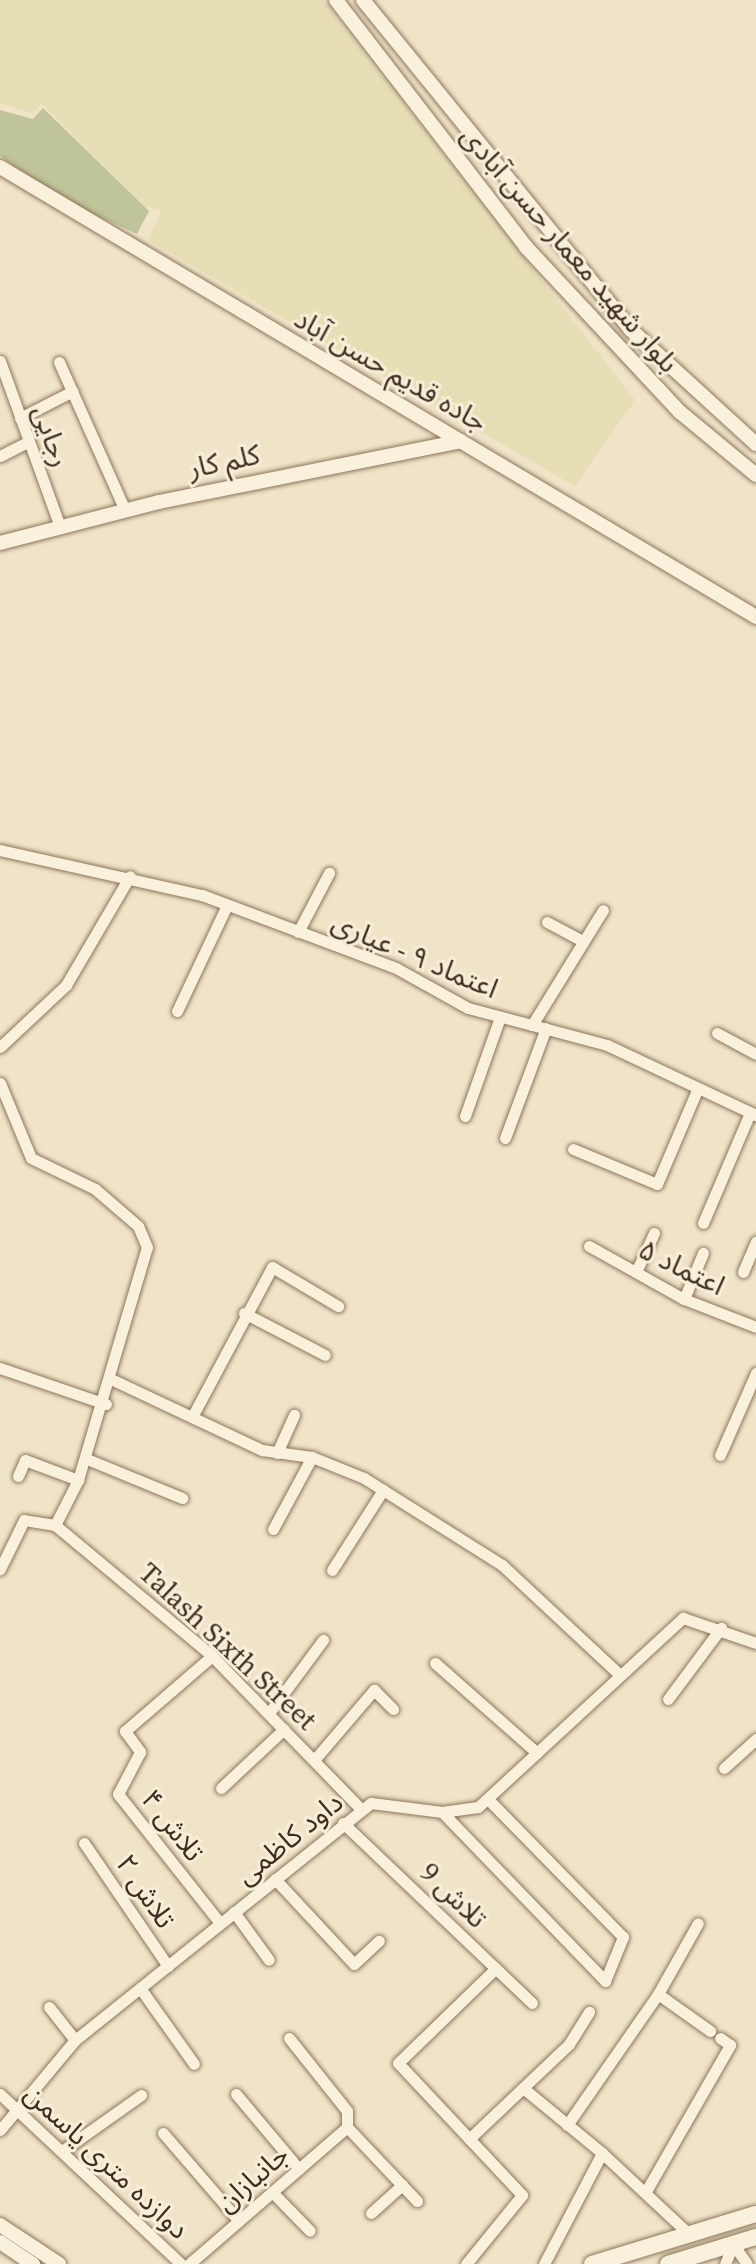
<!DOCTYPE html>
<html>
<head>
<meta charset="utf-8">
<style>
	body { margin:0 }
	#map { position:relative; width:756px; height:2264px; overflow:hidden; background:#f0e4c8; font-family:"Source Serif 4","Noto Sans Arabic",serif }
	div>[style] { position:absolute }
	.farmland>* { inset:0; background:#e6deb5 }
	.cemetery>* { inset:0; background:#bfc49a }
	.roads { filter:drop-shadow(0 0 2px #8d765c) drop-shadow(0 0 2px #8d765c) }
	.minor>* { height:11px; margin:-5.5px; padding:0 5.5px; transform-origin:5.5px; border-radius:5.5px; background:#faf1dc }
	.tertiary>* { height:14px; margin:-7px; padding:0 7px; transform-origin:7px; border-radius:7px; background:#faf1dc }
	.secondary>* { height:16px; margin:-8px; padding:0 8px; transform-origin:8px; border-radius:8px; background:#faf1dc }
	span { translate:-50% -50%; white-space:nowrap; text-align:center; line-height:1.15; -webkit-text-stroke:6px #f7eed8; paint-order:stroke }
	.street-label { font-size:28px; color:#3d2e20 }
</style>
</head>
<body>
<div id="map">
	<div class="farmland">
		<div style="clip-path:polygon(0 0,323px 0,635px 400px,575px 486px,148px 240px,162px 211px,144px 206px,42px 104px,32px 113px,0 103px)"></div>
	</div>
	<div class="cemetery">
		<div style="clip-path:polygon(43px 108px,149px 211px,137px 234px,61px 199px,0 156px,0 110px,33px 119px)"></div>
	</div>
	<div class="roads">
		<div class="minor">
			<div style="left:0;top:361px;width:177px;rotate:70.1deg"></div>
			<div style="left:59px;top:362px;width:162px;rotate:66deg"></div>
			<div style="left:20px;top:418px;width:59px;rotate:-27deg"></div>
			<div style="left:0;top:456px;width:30px;rotate:-27deg"></div>
			<div style="left:0;top:850px;width:207px;rotate:12.6deg"></div>
			<div style="left:202px;top:895px;width:207px;rotate:20.6deg"></div>
			<div style="left:396px;top:968px;width:82px;rotate:29.1deg"></div>
			<div style="left:468px;top:1008px;width:144px;rotate:14.9deg"></div>
			<div style="left:607px;top:1045px;width:165px;rotate:25.2deg"></div>
			<div style="left:547px;top:922px;width:40px;rotate:28deg"></div>
			<div style="left:298px;top:932px;width:67px;rotate:-62.3deg"></div>
			<div style="left:177px;top:1011px;width:117px;rotate:-64.7deg"></div>
			<div style="left:532px;top:1025px;width:135px;rotate:-58.3deg"></div>
			<div style="left:717px;top:1033px;width:44px;rotate:28.3deg"></div>
			<div style="left:0;top:1047px;width:91px;rotate:-43.2deg"></div>
			<div style="left:66px;top:985px;width:126px;rotate:-59.6deg"></div>
			<div style="left:0;top:1083px;width:81px;rotate:67.5deg"></div>
			<div style="left:31px;top:1158px;width:71px;rotate:25.8deg"></div>
			<div style="left:95px;top:1189px;width:57px;rotate:40.7deg"></div>
			<div style="left:138px;top:1226px;width:23px;rotate:67deg"></div>
			<div style="left:147px;top:1247px;width:243px;rotate:106.5deg"></div>
			<div style="left:78px;top:1480px;width:51px;rotate:117.1deg"></div>
			<div style="left:55px;top:1525px;width:31px;rotate:-171deg"></div>
			<div style="left:24px;top:1520px;width:55px;rotate:116.1deg"></div>
			<div style="left:465px;top:1116px;width:105px;rotate:-70.5deg"></div>
			<div style="left:505px;top:1138px;width:117px;rotate:-69.6deg"></div>
			<div style="left:573px;top:1149px;width:91px;rotate:22.6deg"></div>
			<div style="left:657px;top:1184px;width:102px;rotate:-66.9deg"></div>
			<div style="left:703px;top:1223px;width:120px;rotate:-66.9deg"></div>
			<div style="left:589px;top:1246px;width:109px;rotate:29.2deg"></div>
			<div style="left:684px;top:1299px;width:77px;rotate:21.3deg"></div>
			<div style="left:636px;top:1272px;width:43px;rotate:-65.2deg"></div>
			<div style="left:743px;top:1272px;width:33px;rotate:-67deg"></div>
			<div style="left:684px;top:1299px;width:50px;rotate:-67.6deg"></div>
			<div style="left:244px;top:1313px;width:91px;rotate:27.4deg"></div>
			<div style="left:0;top:1368px;width:112px;rotate:18.8deg"></div>
			<div style="left:113px;top:1380px;width:165px;rotate:25.2deg"></div>
			<div style="left:262px;top:1450px;width:50px;rotate:8deg"></div>
			<div style="left:312px;top:1457px;width:56px;rotate:22deg"></div>
			<div style="left:364px;top:1478px;width:163px;rotate:32.2deg"></div>
			<div style="left:502px;top:1565px;width:160px;rotate:43deg"></div>
			<div style="left:192px;top:1417px;width:170px;rotate:-61.9deg"></div>
			<div style="left:272px;top:1267px;width:77px;rotate:30.6deg"></div>
			<div style="left:277px;top:1453px;width:42px;rotate:-65.9deg"></div>
			<div style="left:720px;top:1455px;width:90px;rotate:-66.3deg"></div>
			<div style="left:87px;top:1459px;width:103px;rotate:22.3deg"></div>
			<div style="left:18px;top:1476px;width:17px;rotate:-66deg"></div>
			<div style="left:25px;top:1460px;width:57px;rotate:20.7deg"></div>
			<div style="left:55px;top:1525px;width:204px;rotate:39.8deg"></div>
			<div style="left:212px;top:1656px;width:214px;rotate:45.8deg"></div>
			<div style="left:273px;top:1529px;width:82px;rotate:-61.6deg"></div>
			<div style="left:332px;top:1570px;width:95px;rotate:-57.5deg"></div>
			<div style="left:212px;top:1656px;width:115px;rotate:139.2deg"></div>
			<div style="left:125px;top:1731px;width:26px;rotate:54deg"></div>
			<div style="left:140px;top:1752px;width:47px;rotate:117.6deg"></div>
			<div style="left:118px;top:1794px;width:164px;rotate:51.7deg"></div>
			<div style="left:435px;top:1663px;width:136px;rotate:41.4deg"></div>
			<div style="left:668px;top:1699px;width:89px;rotate:-53.3deg"></div>
			<div style="left:269px;top:1713px;width:91px;rotate:-53.5deg"></div>
			<div style="left:315px;top:1759px;width:91px;rotate:-49.5deg"></div>
			<div style="left:374px;top:1690px;width:27px;rotate:45deg"></div>
			<div style="left:724px;top:1768px;width:43px;rotate:-42.2deg"></div>
			<div style="left:221px;top:1788px;width:86px;rotate:-43.1deg"></div>
			<div style="left:442px;top:1812px;width:235px;rotate:46deg"></div>
			<div style="left:605px;top:1981px;width:48px;rotate:-67.8deg"></div>
			<div style="left:623px;top:1937px;width:192px;rotate:-134.4deg"></div>
			<div style="left:343px;top:1823px;width:261px;rotate:43.6deg"></div>
			<div style="left:84px;top:1843px;width:149px;rotate:55.7deg"></div>
			<div style="left:275px;top:1879px;width:116px;rotate:47.1deg"></div>
			<div style="left:354px;top:1964px;width:34px;rotate:-43deg"></div>
			<div style="left:234px;top:1912px;width:59px;rotate:53.9deg"></div>
			<div style="left:140px;top:1988px;width:93px;rotate:54.6deg"></div>
			<div style="left:658px;top:1994px;width:81px;rotate:-60.6deg"></div>
			<div style="left:49px;top:2007px;width:42px;rotate:51.8deg"></div>
			<div style="left:289px;top:2038px;width:93px;rotate:51.5deg"></div>
			<div style="left:347px;top:2111px;width:16px;rotate:90deg"></div>
			<div style="left:347px;top:2127px;width:102px;rotate:46.6deg"></div>
			<div style="left:523px;top:2088px;width:102px;rotate:39.4deg"></div>
			<div style="left:602px;top:2153px;width:125px;rotate:117.6deg"></div>
			<div style="left:0;top:2094px;width:248px;rotate:43.2deg"></div>
			<div style="left:236px;top:2094px;width:98px;rotate:50deg"></div>
			<div style="left:567px;top:2125px;width:160px;rotate:-55.2deg"></div>
			<div style="left:658px;top:1994px;width:64px;rotate:35.4deg"></div>
			<div style="left:0;top:2130px;width:117px;rotate:-50.2deg"></div>
			<div style="left:75px;top:2040px;width:379px;rotate:-38.7deg"></div>
			<div style="left:371px;top:1803px;width:72px;rotate:7.2deg"></div>
			<div style="left:442px;top:1812px;width:36px;rotate:-8deg"></div>
			<div style="left:478px;top:1807px;width:279px;rotate:-42.7deg"></div>
			<div style="left:683px;top:1618px;width:77px;rotate:18.9deg"></div>
			<div style="left:163px;top:2133px;width:116px;rotate:49.2deg"></div>
			<div style="left:469px;top:2139px;width:138px;rotate:-43.5deg"></div>
			<div style="left:569px;top:2044px;width:38px;rotate:-58deg"></div>
			<div style="left:62px;top:2151px;width:97px;rotate:-35.3deg"></div>
			<div style="left:602px;top:2153px;width:120px;rotate:43deg"></div>
			<div style="left:272px;top:2192px;width:54px;rotate:45.7deg"></div>
			<div style="left:645px;top:2193px;width:171px;rotate:-60.1deg"></div>
			<div style="left:730px;top:2045px;width:12px;rotate:-145deg"></div>
			<div style="left:371px;top:2213px;width:42px;rotate:-42.1deg"></div>
			<div style="left:733px;top:2244px;width:24px;rotate:55deg"></div>
			<div style="left:189px;top:2264px;width:209px;rotate:-40.9deg"></div>
			<div style="left:466px;top:2264px;width:89px;rotate:-50.9deg"></div>
			<div style="left:522px;top:2195px;width:181px;rotate:-133.2deg"></div>
			<div style="left:398px;top:2063px;width:136px;rotate:-44.1deg"></div>
			<div style="left:725px;top:2264px;width:22px;rotate:-68deg"></div>
		</div>
		<div class="tertiary">
			<div style="left:336px;top:0;width:312px;rotate:52.4deg"></div>
			<div style="left:526px;top:247px;width:226px;rotate:47deg"></div>
			<div style="left:680px;top:412px;width:99px;rotate:39.7deg"></div>
			<div style="left:363px;top:0;width:424px;rotate:50.9deg"></div>
			<div style="left:630px;top:329px;width:171px;rotate:42.4deg"></div>
			<div style="left:0;top:167px;width:880px;rotate:30.76deg"></div>
			<div style="left:0;top:543px;width:164px;rotate:-14.5deg"></div>
			<div style="left:159px;top:502px;width:308px;rotate:-11.4deg"></div>
			<div style="left:0;top:2225px;width:71px;rotate:33.5deg"></div>
			<div style="left:0;top:2242px;width:40px;rotate:34deg"></div>
		</div>
		<div class="secondary">
			<div style="left:592px;top:2264px;width:171px;rotate:-17deg"></div>
			<div style="left:668px;top:2264px;width:92px;rotate:-17.1deg"></div>
		</div>
	</div>
	<div class="street-label">
		<span style="left:570px;top:249px;rotate:49deg">بلوار شهید معمار حسن آبادی</span>
		<span style="left:391px;top:370px;rotate:30deg">جاده قدیم حسن آباد</span>
		<span style="left:52px;top:436px;rotate:71deg">رجایی</span>
		<span style="left:224px;top:461px;rotate:-12deg">کلم کار</span>
		<span style="left:415px;top:955px;rotate:23deg">اعتماد ۹ - عیاری</span>
		<span style="left:682px;top:1267px;rotate:26deg">اعتماد ۵</span>
		<span style="left:228px;top:1646px;rotate:43deg">Talash Sixth Street</span>
		<span style="left:173px;top:1825px;rotate:52deg">تلاش ۴</span>
		<span style="left:289px;top:1838px;rotate:-39deg">داود کاظمی</span>
		<span style="left:146px;top:1891px;rotate:56deg">تلاش ۲</span>
		<span style="left:454px;top:1895px;rotate:44deg">تلاش 9</span>
		<span style="left:107px;top:2161px;rotate:43deg">دوازده متری یاسمن</span>
		<span style="left:252px;top:2178px;rotate:-41deg">جانبازان</span>
	</div>
</div>
</body>
</html>
